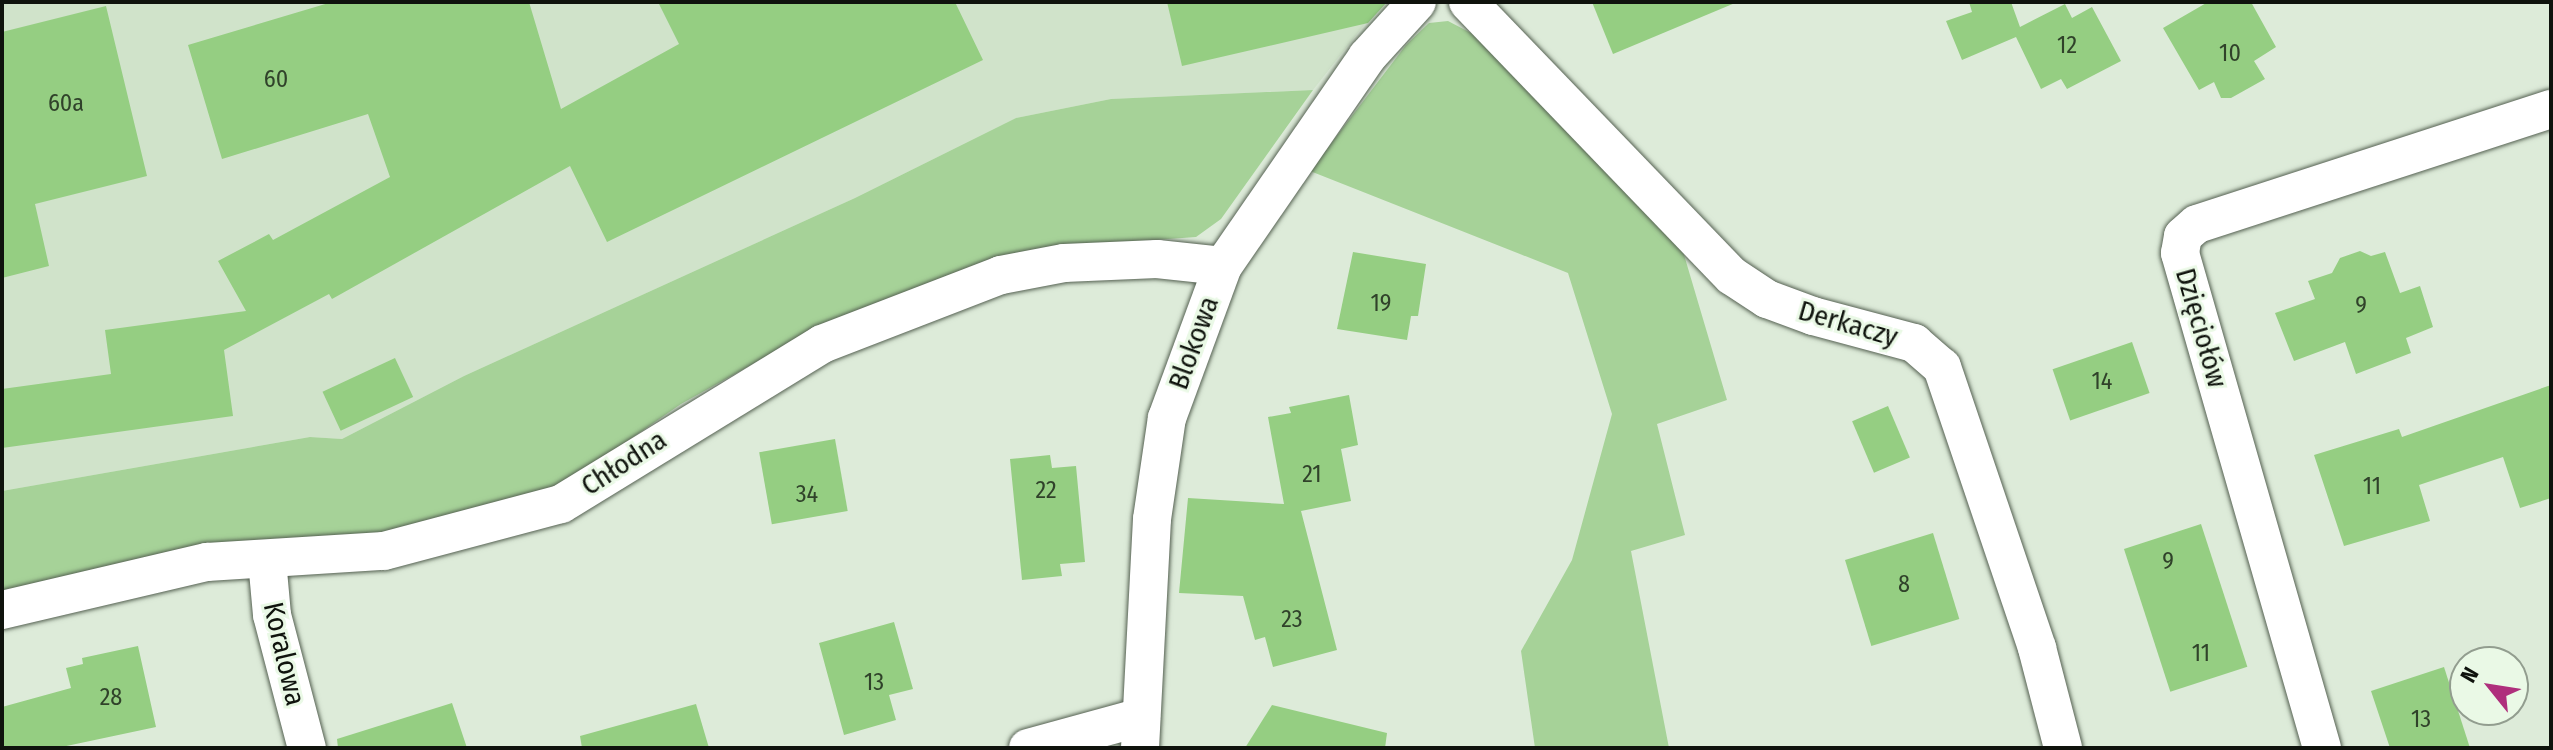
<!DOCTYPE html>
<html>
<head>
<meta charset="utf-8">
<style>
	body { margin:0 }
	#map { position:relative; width:2553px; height:750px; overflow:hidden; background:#ddebd9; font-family:"Fira Sans Condensed",sans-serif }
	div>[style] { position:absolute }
	.built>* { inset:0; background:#d0e3ca }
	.green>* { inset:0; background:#a6d298 }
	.building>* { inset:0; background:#95ce82; transform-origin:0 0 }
	.roads { filter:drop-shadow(0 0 2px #556152) drop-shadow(0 0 2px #556152) }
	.street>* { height:38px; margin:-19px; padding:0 19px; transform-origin:19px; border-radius:19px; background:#fff }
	span { translate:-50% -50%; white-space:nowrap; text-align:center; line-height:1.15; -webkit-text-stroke:6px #eaf9e6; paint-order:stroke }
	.number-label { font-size:24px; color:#30422a }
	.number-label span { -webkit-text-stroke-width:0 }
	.street-label { font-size:28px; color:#0f130d }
	.frame { position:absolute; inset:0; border:4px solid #0f130d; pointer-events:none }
	.north { position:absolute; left:2449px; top:646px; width:80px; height:80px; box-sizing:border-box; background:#eaf9e6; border:2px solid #929d8f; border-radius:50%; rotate:300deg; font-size:22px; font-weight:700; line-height:32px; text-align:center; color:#0f130d }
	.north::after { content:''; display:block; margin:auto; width:28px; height:36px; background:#af2f7c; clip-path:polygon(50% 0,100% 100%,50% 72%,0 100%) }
</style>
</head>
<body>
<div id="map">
	<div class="built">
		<div style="clip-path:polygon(2px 2px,1382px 2px,1313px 90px,1111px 99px,1016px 118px,855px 198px,464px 376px,342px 439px,310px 437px,2px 491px)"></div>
	</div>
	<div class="green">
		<div style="clip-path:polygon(1448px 21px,1492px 44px,1682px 248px,1727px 400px,1657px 424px,1685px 535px,1631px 551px,1669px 748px,1535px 748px,1521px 651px,1572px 560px,1612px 414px,1568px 273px,1310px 171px,1406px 45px,1429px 23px)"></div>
		<div style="clip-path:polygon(1313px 90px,1221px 219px,1196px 237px,1057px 247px,814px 330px,681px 404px,558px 489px,403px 535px,2px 593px,2px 491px,310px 437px,342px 439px,464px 376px,855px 198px,1016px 118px,1111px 99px)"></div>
	</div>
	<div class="building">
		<div style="clip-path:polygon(332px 2px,529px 2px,561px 109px,679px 44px,658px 2px,955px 2px,983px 60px,607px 242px,570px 166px,332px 299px,329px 294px,224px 350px,233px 416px,2px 448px,2px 389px,111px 374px,105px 330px,246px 311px,218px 261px,269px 234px,273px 240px,390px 177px,368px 114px,222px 159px,188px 45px)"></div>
		<div style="clip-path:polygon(1167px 2px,1387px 2px,1368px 23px,1182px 66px)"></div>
		<div style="clip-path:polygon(1592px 2px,1735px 2px,1735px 3px,1613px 54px)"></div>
		<div style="clip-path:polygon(1969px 2px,2011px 2px,2020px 27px,2065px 4px,2072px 18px,2092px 7px,2121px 61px,2067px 89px,2061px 79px,2041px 89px,2016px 37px,1962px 60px,1946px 21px,1972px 12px)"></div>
		<div style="clip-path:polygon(2208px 2px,2251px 2px,2276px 47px,2254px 61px,2265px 79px,2231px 98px,2221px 98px,2214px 82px,2199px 90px,2163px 28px)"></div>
		<div style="clip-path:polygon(106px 6px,147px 176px,35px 204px,49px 266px,2px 278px,2px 32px)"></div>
		<div style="clip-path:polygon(2360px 251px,2371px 256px,2385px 252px,2400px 293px,2420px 286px,2433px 327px,2406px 338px,2411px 353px,2356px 374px,2345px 342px,2294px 361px,2275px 313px,2315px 299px,2308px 281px,2332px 273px,2340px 258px)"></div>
		<div style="clip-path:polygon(1353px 252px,1426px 264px,1418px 316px,1411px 316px,1407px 340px,1337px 329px)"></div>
		<div style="left:2132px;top:342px;width:54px;height:84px;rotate:71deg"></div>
		<div style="left:395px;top:358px;width:43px;height:80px;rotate:65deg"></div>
		<div style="clip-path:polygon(2551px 385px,2551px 498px,2520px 508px,2503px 457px,2419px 485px,2430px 521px,2344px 546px,2314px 455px,2399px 429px,2402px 437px)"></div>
		<div style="clip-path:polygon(1349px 395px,1358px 445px,1341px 449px,1351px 501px,1301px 511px,1337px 650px,1273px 667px,1265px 637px,1255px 640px,1243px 596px,1179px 593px,1188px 498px,1284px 504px,1268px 417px,1291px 413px,1289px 407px)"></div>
		<div style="left:1888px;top:406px;width:56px;height:39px;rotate:67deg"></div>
		<div style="left:835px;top:439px;width:73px;height:77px;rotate:80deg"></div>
		<div style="clip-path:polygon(1050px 455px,1052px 468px,1076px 466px,1085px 562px,1060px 564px,1062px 576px,1022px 580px,1010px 459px)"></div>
		<div style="left:2201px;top:524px;width:150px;height:81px;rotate:72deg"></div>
		<div style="left:1933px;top:533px;width:90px;height:92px;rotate:73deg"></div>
		<div style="clip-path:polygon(894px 622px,913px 689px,889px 695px,896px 720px,844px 735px,819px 643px)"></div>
		<div style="clip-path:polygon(138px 646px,156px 727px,57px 748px,2px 748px,2px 707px,71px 688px,66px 668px,83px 664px,82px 658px)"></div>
		<div style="clip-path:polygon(2444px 667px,2470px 748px,2390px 748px,2371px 691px)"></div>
		<div style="clip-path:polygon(452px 703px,467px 748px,338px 748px,337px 739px)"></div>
		<div style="clip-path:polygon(696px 704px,709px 748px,582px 748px,580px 736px)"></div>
		<div style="clip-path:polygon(1272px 705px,1387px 733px,1385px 748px,1245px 748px)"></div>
	</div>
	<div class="roads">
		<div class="street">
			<div style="left:1468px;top:2px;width:380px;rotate:46.1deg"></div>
			<div style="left:1732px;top:276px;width:42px;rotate:33.3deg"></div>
			<div style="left:1767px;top:299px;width:49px;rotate:20.3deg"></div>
			<div style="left:1813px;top:316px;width:105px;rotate:15deg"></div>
			<div style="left:1914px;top:343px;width:37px;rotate:41deg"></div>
			<div style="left:1942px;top:367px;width:297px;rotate:71.3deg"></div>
			<div style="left:2037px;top:648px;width:103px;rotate:75.4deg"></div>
			<div style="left:267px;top:560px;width:55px;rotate:84.8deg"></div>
			<div style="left:272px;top:615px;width:138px;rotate:75.3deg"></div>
			<div style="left:2px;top:610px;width:211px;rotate:-13.2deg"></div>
			<div style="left:207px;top:562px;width:177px;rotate:-3.6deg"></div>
			<div style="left:384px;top:551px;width:183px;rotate:-14.9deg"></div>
			<div style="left:561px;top:504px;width:306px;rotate:-31.5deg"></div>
			<div style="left:822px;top:344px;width:192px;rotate:-21.1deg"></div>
			<div style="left:1001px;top:275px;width:64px;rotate:-10.8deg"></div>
			<div style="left:1064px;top:263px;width:93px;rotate:-2.5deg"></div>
			<div style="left:1157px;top:259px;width:66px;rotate:6.1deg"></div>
			<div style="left:1028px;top:748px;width:117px;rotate:-15.3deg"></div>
			<div style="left:1140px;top:748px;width:229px;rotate:-87deg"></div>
			<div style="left:1152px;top:519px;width:102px;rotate:-81.6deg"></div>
			<div style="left:1167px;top:418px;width:162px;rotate:-69.8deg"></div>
			<div style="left:1223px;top:266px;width:254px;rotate:-55.4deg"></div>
			<div style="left:1367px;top:57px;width:74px;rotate:-47.7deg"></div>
			<div style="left:2322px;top:748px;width:515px;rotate:-106.01deg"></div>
			<div style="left:2180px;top:253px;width:17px;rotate:-80deg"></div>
			<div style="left:2183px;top:236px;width:18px;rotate:-41deg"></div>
			<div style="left:2197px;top:224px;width:372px;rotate:-18deg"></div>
		</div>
	</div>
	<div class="number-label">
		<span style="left:2067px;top:46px">12</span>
		<span style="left:2230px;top:54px">10</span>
		<span style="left:276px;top:80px">60</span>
		<span style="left:66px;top:104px">60a</span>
		<span style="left:1381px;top:304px">19</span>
		<span style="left:2361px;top:306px">9</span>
		<span style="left:2102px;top:382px">14</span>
		<span style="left:1312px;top:475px">21</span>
		<span style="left:2372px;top:487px">11</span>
		<span style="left:1046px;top:491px">22</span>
		<span style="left:807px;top:495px">34</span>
		<span style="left:2168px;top:562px">9</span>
		<span style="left:1904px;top:585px">8</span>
		<span style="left:1292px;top:620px">23</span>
		<span style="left:2201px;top:654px">11</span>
		<span style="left:874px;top:683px">13</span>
		<span style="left:111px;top:698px">28</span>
		<span style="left:2421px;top:720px">13</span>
	</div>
	<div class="street-label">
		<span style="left:1848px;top:324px;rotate:16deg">Derkaczy</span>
		<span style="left:2201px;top:328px;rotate:74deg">Dzięciołów</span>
		<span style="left:1194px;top:343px;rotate:-70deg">Blokowa</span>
		<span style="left:624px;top:463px;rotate:-33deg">Chłodna</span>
		<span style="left:284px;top:654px;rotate:77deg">Koralowa</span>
	</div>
	<div class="frame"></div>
	<div class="north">N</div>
</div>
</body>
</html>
